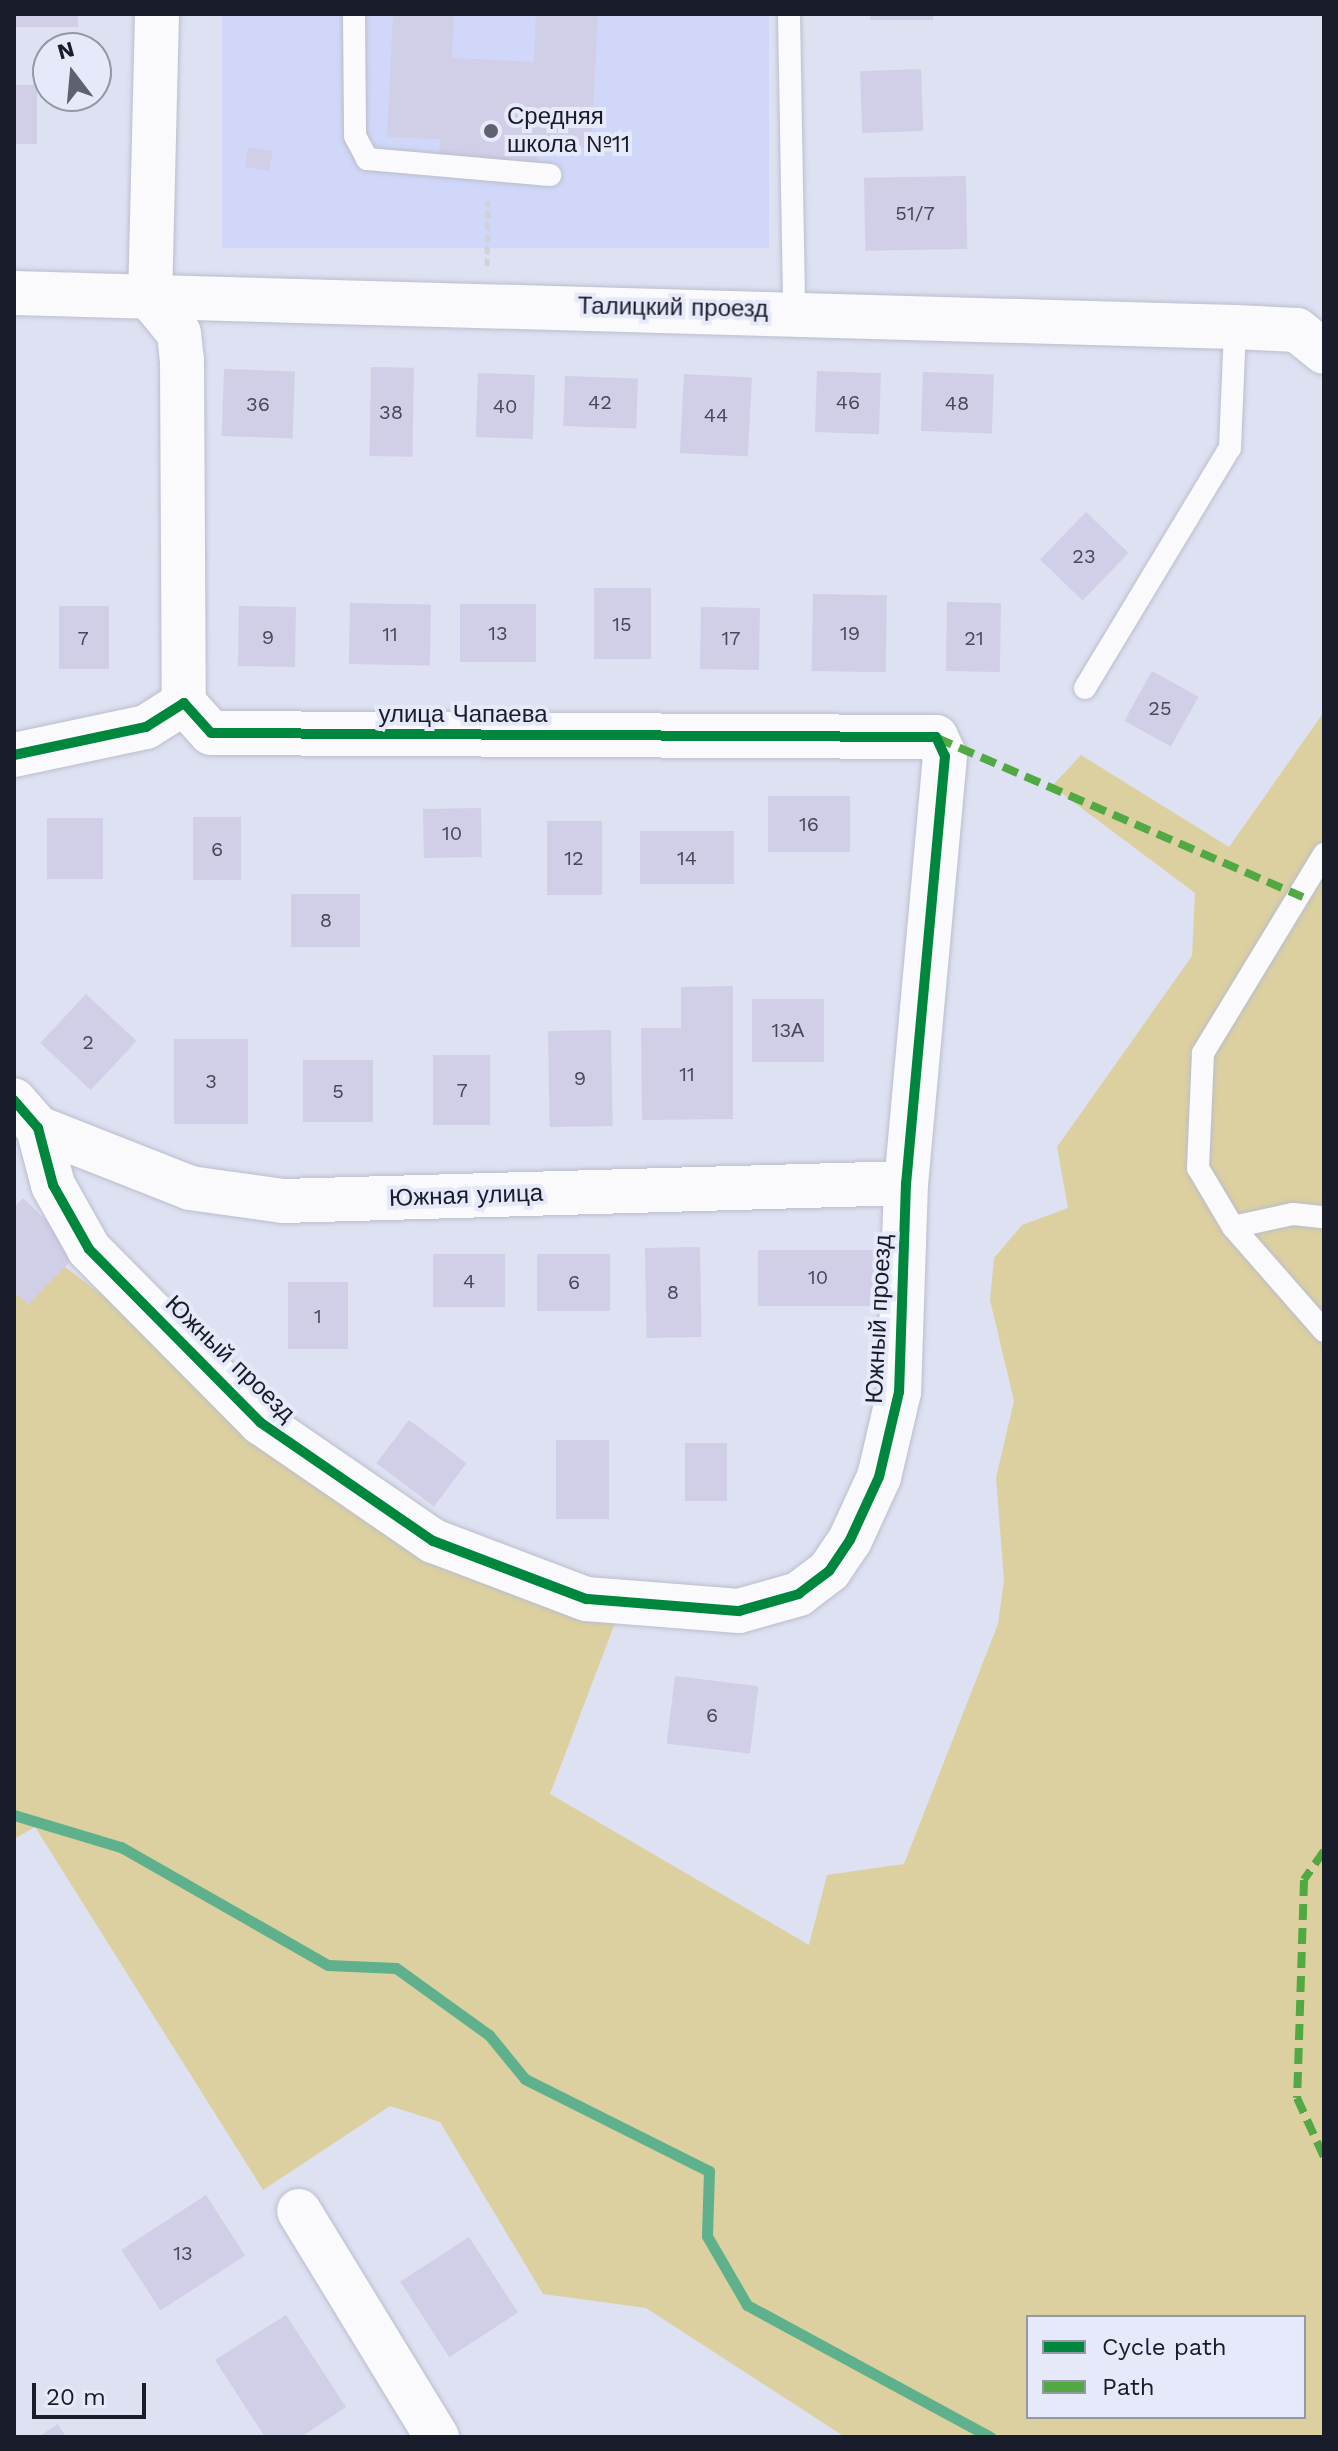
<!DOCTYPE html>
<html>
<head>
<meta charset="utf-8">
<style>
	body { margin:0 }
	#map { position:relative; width:1338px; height:2451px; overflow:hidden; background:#dde1f2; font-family:"Work Sans",sans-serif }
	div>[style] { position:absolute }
	.built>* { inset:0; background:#d0d7f9; transform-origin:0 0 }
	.green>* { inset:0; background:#dcd0a0 }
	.stream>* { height:11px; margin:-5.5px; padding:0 5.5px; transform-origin:5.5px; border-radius:5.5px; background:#5eb18c }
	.building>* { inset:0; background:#d1cee8; transform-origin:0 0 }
	.path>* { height:5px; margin-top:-2.5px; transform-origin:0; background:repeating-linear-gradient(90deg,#d1d2d7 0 8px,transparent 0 12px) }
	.roads { filter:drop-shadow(0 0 2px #babdcc) drop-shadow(0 0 2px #babdcc) }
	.service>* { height:22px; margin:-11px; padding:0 11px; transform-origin:11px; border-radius:11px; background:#fafafd }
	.minor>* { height:44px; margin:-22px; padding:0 22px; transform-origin:22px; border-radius:22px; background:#fafafd }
	.quiet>* { height:8px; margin-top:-4px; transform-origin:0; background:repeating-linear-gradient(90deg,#52a944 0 16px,transparent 0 24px) }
	.cycleway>* { height:10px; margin:-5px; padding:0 5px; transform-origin:5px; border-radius:5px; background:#00873e }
	.dots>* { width:22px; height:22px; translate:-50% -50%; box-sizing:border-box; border:4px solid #e5e9f9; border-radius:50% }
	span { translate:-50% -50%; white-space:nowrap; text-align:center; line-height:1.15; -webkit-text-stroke:8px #e5e9f9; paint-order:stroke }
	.number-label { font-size:20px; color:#47485a }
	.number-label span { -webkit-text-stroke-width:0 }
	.poi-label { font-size:24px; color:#191c2a }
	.left { translate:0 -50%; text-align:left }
	.street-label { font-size:24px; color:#191c2a }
	.frame { position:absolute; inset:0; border:16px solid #191c2a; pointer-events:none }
	.legend { position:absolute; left:1026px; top:2315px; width:280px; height:104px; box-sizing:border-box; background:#e5e9f9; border:2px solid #9397a6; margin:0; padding:10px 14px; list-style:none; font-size:24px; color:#191c2a }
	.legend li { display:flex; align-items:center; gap:16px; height:40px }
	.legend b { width:40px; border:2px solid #9397a6 }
	.north { position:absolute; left:32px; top:32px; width:80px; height:80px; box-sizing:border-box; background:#e5e9f9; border:2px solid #9397a6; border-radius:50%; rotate:344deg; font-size:22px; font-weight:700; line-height:32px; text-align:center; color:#191c2a }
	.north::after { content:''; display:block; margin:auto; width:28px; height:36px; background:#5e6170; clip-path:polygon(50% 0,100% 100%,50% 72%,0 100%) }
	.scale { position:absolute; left:32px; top:2383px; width:114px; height:36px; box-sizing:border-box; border:4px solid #191c2a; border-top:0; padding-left:10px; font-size:24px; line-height:28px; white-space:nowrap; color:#191c2a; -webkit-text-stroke:6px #e5e9f9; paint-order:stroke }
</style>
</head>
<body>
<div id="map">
	<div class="built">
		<div style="left:222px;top:14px;width:547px;height:234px"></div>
	</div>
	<div class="green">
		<div style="clip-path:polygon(evenodd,1324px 712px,1324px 2437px,845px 2437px,646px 2308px,543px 2294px,440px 2122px,390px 2106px,263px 2190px,35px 1827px,14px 1839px,14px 1228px,362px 1493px,623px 1602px,550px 1794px,809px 1945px,827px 1875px,904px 1864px,998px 1624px,1004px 1580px,996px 1478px,1014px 1401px,990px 1300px,994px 1258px,1022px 1225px,1068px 1208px,1057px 1147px,1192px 956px,1195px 893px,1052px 786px,1081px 755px,1229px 847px,1324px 712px,1028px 2317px,1304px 2317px,1304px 2417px,1028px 2417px,1028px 2317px)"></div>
	</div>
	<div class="stream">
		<div style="left:14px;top:1815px;width:112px;rotate:16.7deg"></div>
		<div style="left:121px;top:1847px;width:238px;rotate:29.7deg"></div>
		<div style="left:328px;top:1965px;width:68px;rotate:2.5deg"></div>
		<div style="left:396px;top:1968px;width:115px;rotate:35.8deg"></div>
		<div style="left:489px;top:2035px;width:57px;rotate:50.7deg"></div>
		<div style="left:525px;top:2079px;width:206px;rotate:26.6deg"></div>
		<div style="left:709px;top:2171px;width:65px;rotate:91.8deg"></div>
		<div style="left:707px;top:2236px;width:80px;rotate:59.9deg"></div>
		<div style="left:747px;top:2305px;width:277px;rotate:28.5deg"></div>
	</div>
	<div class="building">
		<div style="left:14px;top:14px;width:64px;height:13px"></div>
		<div style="clip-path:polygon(393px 14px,454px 14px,452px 58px,534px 62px,536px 14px,598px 15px,591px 148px,538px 145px,537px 162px,487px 160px,439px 157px,440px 139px,387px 137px)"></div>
		<div style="left:870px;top:14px;width:63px;height:6px"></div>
		<div style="left:921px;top:69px;width:62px;height:61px;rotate:88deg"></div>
		<div style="left:14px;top:85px;width:23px;height:59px"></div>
		<div style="left:248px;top:147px;width:25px;height:20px;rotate:9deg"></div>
		<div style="left:966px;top:176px;width:73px;height:102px;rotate:89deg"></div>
		<div style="left:371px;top:367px;width:43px;height:89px;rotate:1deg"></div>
		<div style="left:224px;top:369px;width:71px;height:67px;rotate:2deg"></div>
		<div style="left:817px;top:371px;width:64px;height:61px;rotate:2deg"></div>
		<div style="left:923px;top:372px;width:71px;height:59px;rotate:2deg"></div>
		<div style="left:478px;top:373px;width:57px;height:64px;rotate:2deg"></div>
		<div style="left:684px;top:374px;width:68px;height:79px;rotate:3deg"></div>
		<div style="left:565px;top:376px;width:73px;height:50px;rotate:2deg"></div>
		<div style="left:1086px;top:512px;width:59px;height:66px;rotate:44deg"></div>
		<div style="left:594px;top:588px;width:57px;height:71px"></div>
		<div style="left:813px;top:594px;width:74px;height:77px;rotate:1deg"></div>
		<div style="left:350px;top:603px;width:81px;height:61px;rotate:1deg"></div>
		<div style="left:1001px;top:603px;width:69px;height:54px;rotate:91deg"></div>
		<div style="left:460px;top:604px;width:76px;height:58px"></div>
		<div style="left:59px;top:606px;width:50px;height:63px"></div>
		<div style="left:239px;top:606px;width:57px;height:60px;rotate:1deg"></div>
		<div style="left:701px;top:607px;width:59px;height:62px;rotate:1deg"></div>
		<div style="left:1152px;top:671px;width:53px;height:57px;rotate:29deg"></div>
		<div style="left:768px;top:796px;width:82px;height:56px"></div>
		<div style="left:481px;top:808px;width:49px;height:58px;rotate:89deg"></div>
		<div style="left:241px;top:817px;width:63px;height:48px;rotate:90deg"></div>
		<div style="left:47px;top:818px;width:56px;height:61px"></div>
		<div style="left:547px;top:821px;width:55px;height:74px"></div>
		<div style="left:734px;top:831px;width:53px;height:94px;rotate:90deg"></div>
		<div style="left:291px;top:894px;width:69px;height:53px"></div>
		<div style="clip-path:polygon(733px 986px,733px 1119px,642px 1120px,641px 1028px,681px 1028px,681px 987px)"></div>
		<div style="left:86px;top:994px;width:69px;height:67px;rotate:43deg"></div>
		<div style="left:752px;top:999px;width:72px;height:63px"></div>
		<div style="left:611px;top:1030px;width:96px;height:63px;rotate:89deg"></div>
		<div style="left:174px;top:1039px;width:74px;height:85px"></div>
		<div style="left:490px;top:1055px;width:70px;height:57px;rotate:90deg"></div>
		<div style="left:303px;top:1060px;width:70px;height:62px"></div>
		<div style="clip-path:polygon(23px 1198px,79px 1252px,28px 1305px,14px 1292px,14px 1208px)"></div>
		<div style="left:700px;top:1247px;width:90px;height:55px;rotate:89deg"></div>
		<div style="left:758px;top:1250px;width:119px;height:56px"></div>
		<div style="left:505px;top:1254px;width:53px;height:72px;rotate:90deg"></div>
		<div style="left:537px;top:1254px;width:73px;height:57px"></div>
		<div style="left:288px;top:1282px;width:60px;height:67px"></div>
		<div style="left:409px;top:1420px;width:72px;height:54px;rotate:37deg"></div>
		<div style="left:556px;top:1440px;width:53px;height:79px"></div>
		<div style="left:685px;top:1443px;width:42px;height:58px"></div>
		<div style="left:675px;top:1676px;width:84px;height:68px;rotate:7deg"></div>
		<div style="left:206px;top:2195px;width:72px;height:101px;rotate:57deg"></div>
		<div style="left:469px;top:2237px;width:90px;height:82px;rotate:57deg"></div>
		<div style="clip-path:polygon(286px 2315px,346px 2407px,301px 2437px,265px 2437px,215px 2360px)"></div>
		<div style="clip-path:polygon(58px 2424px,66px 2437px,38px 2437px)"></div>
	</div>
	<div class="path">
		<div style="left:487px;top:266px;width:66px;rotate:-89.1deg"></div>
	</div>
	<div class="roads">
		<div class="service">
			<div style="left:354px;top:14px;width:122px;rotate:89.5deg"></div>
			<div style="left:355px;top:136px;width:26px;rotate:62deg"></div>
			<div style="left:367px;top:159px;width:184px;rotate:5deg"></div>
			<div style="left:789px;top:14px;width:296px;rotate:89deg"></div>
			<div style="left:1085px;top:688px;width:280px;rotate:-58.9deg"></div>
			<div style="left:1230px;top:448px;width:121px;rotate:-87.6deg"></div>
			<div style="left:1324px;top:854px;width:233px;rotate:121.3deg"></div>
			<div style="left:1203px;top:1053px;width:115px;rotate:92.5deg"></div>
			<div style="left:1198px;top:1168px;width:69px;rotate:59.3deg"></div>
			<div style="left:1233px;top:1227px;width:138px;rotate:48.8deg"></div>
			<div style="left:1233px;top:1227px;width:61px;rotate:-12.2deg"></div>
			<div style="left:1293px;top:1214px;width:31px;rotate:6deg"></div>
		</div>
		<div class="minor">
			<div style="left:157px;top:14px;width:284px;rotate:91.4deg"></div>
			<div style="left:150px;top:298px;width:45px;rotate:50.4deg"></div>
			<div style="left:179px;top:333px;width:27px;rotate:84deg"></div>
			<div style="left:182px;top:360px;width:343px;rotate:89.7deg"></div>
			<div style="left:14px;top:293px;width:1221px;rotate:1.6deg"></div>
			<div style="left:1235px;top:327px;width:62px;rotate:2.8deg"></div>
			<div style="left:1297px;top:330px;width:35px;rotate:39deg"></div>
			<div style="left:14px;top:755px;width:135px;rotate:-12deg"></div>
			<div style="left:146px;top:727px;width:45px;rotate:-32.3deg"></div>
			<div style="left:184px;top:703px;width:40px;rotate:48deg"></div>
			<div style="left:211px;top:733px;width:725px;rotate:0.32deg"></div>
			<div style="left:936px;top:737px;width:21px;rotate:65deg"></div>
			<div style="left:945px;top:756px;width:429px;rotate:95.2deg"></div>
			<div style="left:906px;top:1183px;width:209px;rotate:91.9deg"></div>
			<div style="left:899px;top:1392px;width:87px;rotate:103.2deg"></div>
			<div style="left:879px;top:1477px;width:69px;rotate:114.7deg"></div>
			<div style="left:850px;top:1540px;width:37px;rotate:124deg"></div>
			<div style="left:829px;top:1571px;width:38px;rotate:143deg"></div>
			<div style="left:799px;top:1594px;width:62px;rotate:164.2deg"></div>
			<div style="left:739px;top:1611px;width:153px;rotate:-175.5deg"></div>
			<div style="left:586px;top:1599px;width:164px;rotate:-159.2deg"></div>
			<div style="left:433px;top:1541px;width:209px;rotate:-145.5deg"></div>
			<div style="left:261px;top:1423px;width:245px;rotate:-134.7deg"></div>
			<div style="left:89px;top:1249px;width:73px;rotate:-119.4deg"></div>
			<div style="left:53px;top:1185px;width:59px;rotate:-104.7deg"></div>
			<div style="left:38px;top:1128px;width:37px;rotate:-131deg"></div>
			<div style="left:38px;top:1128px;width:163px;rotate:21.5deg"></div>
			<div style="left:190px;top:1188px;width:94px;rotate:8deg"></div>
			<div style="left:283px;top:1201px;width:623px;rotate:-1.65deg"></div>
			<div style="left:299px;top:2211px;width:265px;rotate:58.6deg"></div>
		</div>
	</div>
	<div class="quiet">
		<div style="left:937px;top:738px;width:399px;rotate:23.5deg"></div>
		<div style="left:1324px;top:1851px;width:35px;rotate:125deg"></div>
		<div style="left:1304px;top:1880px;width:218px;rotate:91.8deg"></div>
		<div style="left:1297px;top:2098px;width:65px;rotate:65.4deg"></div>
	</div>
	<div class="cycleway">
		<div style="left:14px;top:755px;width:135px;rotate:-12deg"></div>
		<div style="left:146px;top:727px;width:45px;rotate:-32.3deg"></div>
		<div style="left:184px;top:703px;width:40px;rotate:48deg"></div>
		<div style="left:211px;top:733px;width:725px;rotate:0.32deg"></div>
		<div style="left:936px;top:737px;width:21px;rotate:65deg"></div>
		<div style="left:945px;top:756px;width:429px;rotate:95.2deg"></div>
		<div style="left:906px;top:1183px;width:209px;rotate:91.9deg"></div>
		<div style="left:899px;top:1392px;width:87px;rotate:103.2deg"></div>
		<div style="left:879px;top:1477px;width:69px;rotate:114.7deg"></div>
		<div style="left:850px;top:1540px;width:37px;rotate:124deg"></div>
		<div style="left:829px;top:1571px;width:38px;rotate:143deg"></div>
		<div style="left:799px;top:1594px;width:62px;rotate:164.2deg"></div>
		<div style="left:739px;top:1611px;width:153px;rotate:-175.5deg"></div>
		<div style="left:586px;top:1599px;width:164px;rotate:-159.2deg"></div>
		<div style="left:433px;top:1541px;width:209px;rotate:-145.5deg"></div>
		<div style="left:261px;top:1423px;width:245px;rotate:-134.7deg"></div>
		<div style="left:89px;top:1249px;width:73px;rotate:-119.4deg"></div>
		<div style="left:53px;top:1185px;width:59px;rotate:-104.7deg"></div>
		<div style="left:38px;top:1128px;width:37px;rotate:-131deg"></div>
	</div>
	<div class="dots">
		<div style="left:491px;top:131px;background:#5e6170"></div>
	</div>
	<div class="number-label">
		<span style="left:915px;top:213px">51/7</span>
		<span style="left:600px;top:402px">42</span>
		<span style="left:848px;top:402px">46</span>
		<span style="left:957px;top:403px">48</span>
		<span style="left:258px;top:404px">36</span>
		<span style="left:505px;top:406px">40</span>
		<span style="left:391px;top:412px">38</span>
		<span style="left:716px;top:415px">44</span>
		<span style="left:1084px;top:556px">23</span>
		<span style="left:622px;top:624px">15</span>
		<span style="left:498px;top:633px">13</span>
		<span style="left:850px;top:633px">19</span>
		<span style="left:390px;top:634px">11</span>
		<span style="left:268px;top:637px">9</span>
		<span style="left:83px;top:638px">7</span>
		<span style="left:731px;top:638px">17</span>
		<span style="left:974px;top:638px">21</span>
		<span style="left:1160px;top:708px">25</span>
		<span style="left:809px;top:824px">16</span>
		<span style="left:452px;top:833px">10</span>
		<span style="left:217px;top:849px">6</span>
		<span style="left:574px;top:858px">12</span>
		<span style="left:687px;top:858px">14</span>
		<span style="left:326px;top:920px">8</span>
		<span style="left:788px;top:1030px">13А</span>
		<span style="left:88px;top:1042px">2</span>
		<span style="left:687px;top:1074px">11</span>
		<span style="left:580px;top:1078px">9</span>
		<span style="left:211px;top:1081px">3</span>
		<span style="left:462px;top:1090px">7</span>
		<span style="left:338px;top:1091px">5</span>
		<span style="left:818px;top:1277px">10</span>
		<span style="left:469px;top:1281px">4</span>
		<span style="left:574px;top:1282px">6</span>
		<span style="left:673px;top:1292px">8</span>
		<span style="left:318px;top:1316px">1</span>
		<span style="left:712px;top:1715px">6</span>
		<span style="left:183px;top:2253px">13</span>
	</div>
	<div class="poi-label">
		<span class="left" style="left:507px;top:131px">Средняя<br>школа №11</span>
	</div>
	<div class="street-label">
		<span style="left:673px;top:308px;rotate:1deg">Талицкий проезд</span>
		<span style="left:463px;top:715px">улица Чапаева</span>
		<span style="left:466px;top:1196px;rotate:-2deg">Южная улица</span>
		<span style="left:879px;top:1319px;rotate:-87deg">Южный проезд</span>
		<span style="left:230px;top:1359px;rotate:44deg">Южный проезд</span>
	</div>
	<div class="frame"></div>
	<ul class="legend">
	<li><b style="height:10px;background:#00873e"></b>Cycle path</li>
	<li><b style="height:10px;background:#52a944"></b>Path</li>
	</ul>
	<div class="north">N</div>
	<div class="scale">20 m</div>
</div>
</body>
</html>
